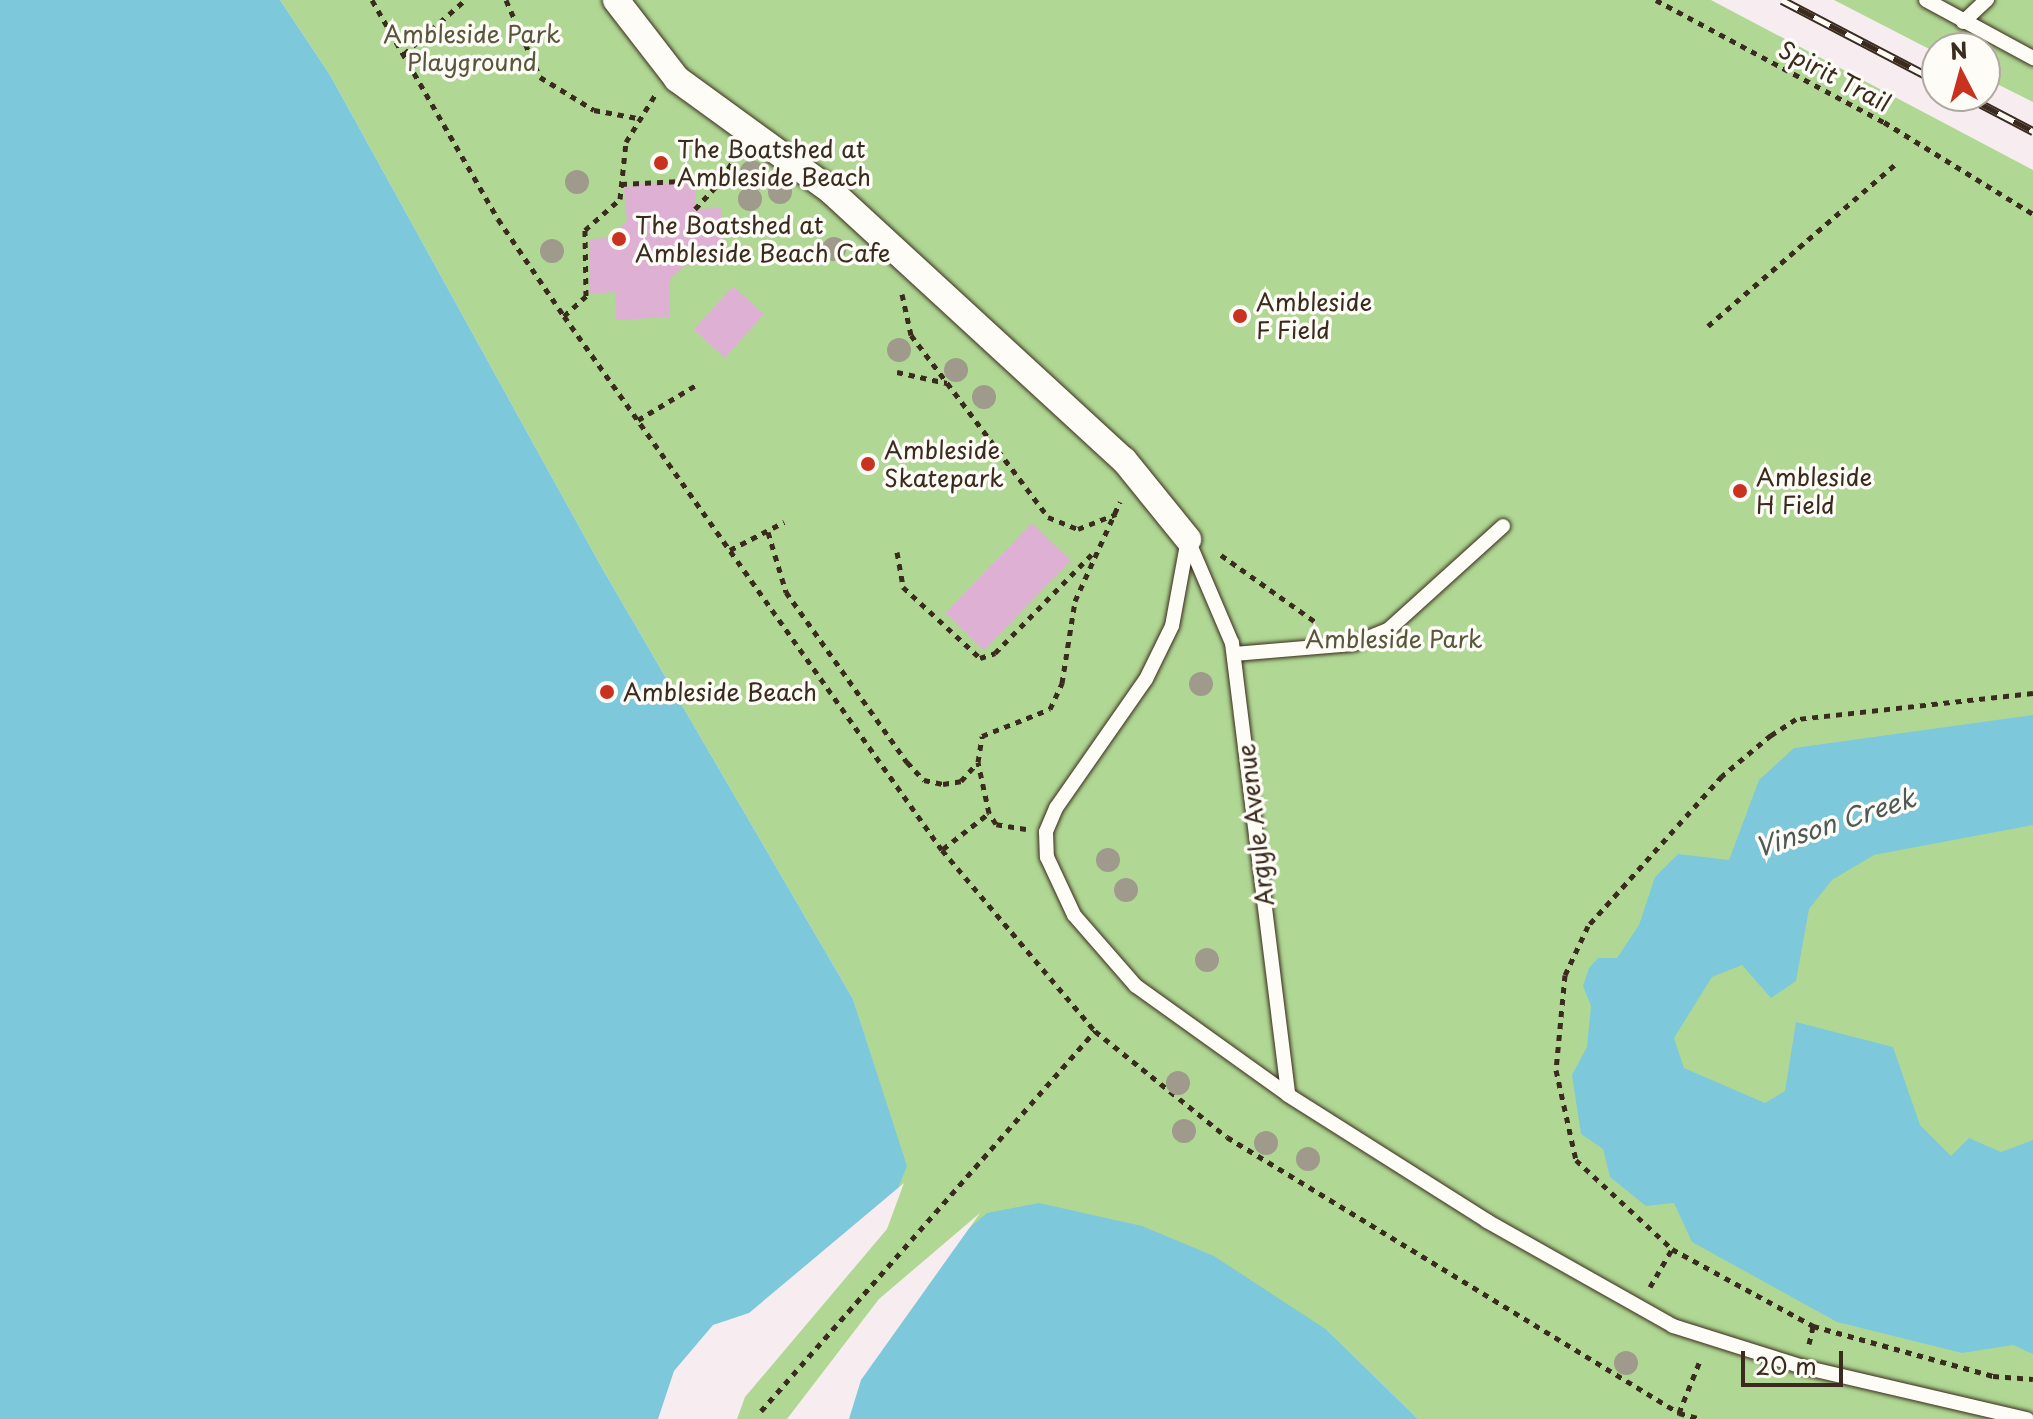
<!DOCTYPE html>
<html>
<head>
<meta charset="utf-8">
<style>
	body { margin:0 }
	#map { position:relative; width:2033px; height:1419px; overflow:hidden; background:#f7edf0; font-family:"Playpen Sans",sans-serif }
	div>[style] { position:absolute }
	.green>* { inset:0; background:#b0d894 }
	.water>* { inset:0; background:#7dc9db }
	.pier>* { inset:0; background:#f7edf0 }
	.building>* { inset:0; background:#deb1d4; transform-origin:0 0 }
	.path>* { height:5px; margin-top:-2.5px; transform-origin:0; background:repeating-linear-gradient(90deg,#3b2a1e 0 6px,transparent 0 12px) }
	.roads { filter:drop-shadow(0 0 2px #3b2a1e) drop-shadow(0 0 2px #3b2a1e) }
	.service>* { height:14px; margin:-7px; padding:0 7px; transform-origin:7px; border-radius:7px; background:#fdfcf7 }
	.minor>* { height:26px; margin:-13px; padding:0 13px; transform-origin:13px; border-radius:13px; background:#fdfcf7 }
	.rail>* { height:9px; margin-top:-4.5px; transform-origin:0; background:repeating-linear-gradient(90deg,#fdfcf7 0 18px,#3b2a1e 0 36px); box-sizing:border-box; border-block:2px solid #3b2a1e }
	.trees>* { width:24px; height:24px; margin:-12px; border-radius:50%; background:#a09a8d }
	.dots>* { width:22px; height:22px; translate:-50% -50%; box-sizing:border-box; border:4px solid #fdfcf7; border-radius:50% }
	span { translate:-50% -50%; white-space:nowrap; text-align:center; line-height:1.15; -webkit-text-stroke:7px #fdfcf7; paint-order:stroke }
	.park-label { font-size:24px; color:#58563c }
	.street-label { font-size:24px; color:#3b2a1e }
	.poi-label { font-size:24px; color:#3b2a1e }
	.left { translate:0 -50%; text-align:left }
	.water-label { font-size:26px; color:#4f5a57; font-style:italic }
	.north { position:absolute; left:1921px; top:32px; width:80px; height:80px; box-sizing:border-box; background:#fdfcf7; border:2px solid #afa8a0; border-radius:50%; rotate:354deg; font-size:22px; font-weight:700; line-height:32px; text-align:center; color:#3b2a1e }
	.north::after { content:''; display:block; margin:auto; width:28px; height:36px; background:#c8321e; clip-path:polygon(50% 0,100% 100%,50% 72%,0 100%) }
	.scale { position:absolute; left:1741px; top:1351px; width:102px; height:36px; box-sizing:border-box; border:4px solid #3b2a1e; border-top:0; padding-left:10px; font-size:24px; line-height:28px; white-space:nowrap; color:#3b2a1e; -webkit-text-stroke:6px #fdfcf7; paint-order:stroke }
</style>
</head>
<body>
<div id="map">
	<div class="green">
		<div style="clip-path:polygon(280px 0,1711px 0,2033px 170px,2033px 1419px,1418px 1419px,1327px 1330px,791px 1419px,733px 1419px,742px 1395px,906px 1166px,853px 999px,602px 568px,330px 75px)"></div>
		<div style="clip-path:polygon(1834px 0,2033px 0,2033px 102px,1985px 78px,1985px 48px,1937px 48px,1937px 53px)"></div>
	</div>
	<div class="water">
		<div style="clip-path:polygon(0 0,280px 0,330px 75px,602px 568px,853px 999px,907px 1166px,883px 1226px,742px 1395px,733px 1419px,0 1419px)"></div>
		<div style="clip-path:polygon(2033px 715px,2033px 825px,1874px 855px,1832px 880px,1809px 909px,1796px 981px,1771px 998px,1742px 965px,1712px 977px,1674px 1038px,1684px 1068px,1765px 1103px,1785px 1091px,1796px 1022px,1893px 1047px,1920px 1125px,1951px 1156px,1969px 1138px,2001px 1152px,2033px 1140px,2033px 1354px,2013px 1345px,1962px 1353px,1837px 1322px,1692px 1242px,1674px 1203px,1646px 1206px,1610px 1177px,1603px 1149px,1581px 1134px,1572px 1075px,1587px 1047px,1591px 1006px,1583px 986px,1589px 968px,1598px 958px,1617px 958px,1639px 925px,1655px 877px,1678px 854px,1729px 860px,1759px 780px,1794px 748px)"></div>
		<div style="clip-path:polygon(1039px 1203px,1142px 1226px,1214px 1256px,1327px 1330px,1418px 1419px,791px 1419px,878px 1305px,987px 1213px)"></div>
	</div>
	<div class="pier">
		<div style="clip-path:polygon(904px 1183px,887px 1229px,745px 1397px,737px 1419px,658px 1419px,674px 1371px,713px 1325px,749px 1313px)"></div>
		<div style="clip-path:polygon(980px 1213px,861px 1380px,849px 1419px,787px 1419px,879px 1299px)"></div>
	</div>
	<div class="building">
		<div style="clip-path:polygon(639px 184px,695px 184px,695px 209px,722px 208px,723px 265px,685px 265px,670px 279px,670px 317px,616px 320px,615px 292px,589px 294px,590px 239px,610px 238px,627px 221px,624px 188px)"></div>
		<div style="left:733px;top:286px;width:42px;height:59px;rotate:42deg"></div>
		<div style="left:1032px;top:523px;width:54px;height:125px;rotate:44deg"></div>
	</div>
	<div class="path">
		<div style="left:372px;top:0;width:253px;rotate:60.1deg"></div>
		<div style="left:498px;top:219px;width:117px;rotate:55.8deg"></div>
		<div style="left:564px;top:316px;width:654px;rotate:54.71deg"></div>
		<div style="left:942px;top:850px;width:237px;rotate:49.8deg"></div>
		<div style="left:1095px;top:1031px;width:169px;rotate:38.8deg"></div>
		<div style="left:1227px;top:1137px;width:530px;rotate:31.41deg"></div>
		<div style="left:1679px;top:1413px;width:24px;rotate:15deg"></div>
		<div style="left:506px;top:0;width:84px;rotate:66.2deg"></div>
		<div style="left:540px;top:77px;width:63px;rotate:31.4deg"></div>
		<div style="left:594px;top:110px;width:44px;rotate:10.5deg"></div>
		<div style="left:1656px;top:0;width:259px;rotate:28.2deg"></div>
		<div style="left:1884px;top:122px;width:175px;rotate:31.7deg"></div>
		<div style="left:404px;top:54px;width:81px;rotate:-41.5deg"></div>
		<div style="left:621px;top:184px;width:101px;rotate:-2.8deg"></div>
		<div style="left:722px;top:179px;width:26px;rotate:-59deg"></div>
		<div style="left:695px;top:209px;width:40px;rotate:-47deg"></div>
		<div style="left:902px;top:294px;width:42px;rotate:77.6deg"></div>
		<div style="left:911px;top:335px;width:228px;rotate:53deg"></div>
		<div style="left:1048px;top:517px;width:32px;rotate:22deg"></div>
		<div style="left:1078px;top:529px;width:41px;rotate:-21.5deg"></div>
		<div style="left:564px;top:316px;width:30px;rotate:-42deg"></div>
		<div style="left:586px;top:296px;width:66px;rotate:-90.9deg"></div>
		<div style="left:585px;top:230px;width:47px;rotate:-41.5deg"></div>
		<div style="left:620px;top:199px;width:57px;rotate:-84deg"></div>
		<div style="left:626px;top:142px;width:55px;rotate:-58.3deg"></div>
		<div style="left:1708px;top:326px;width:248px;rotate:-40.8deg"></div>
		<div style="left:897px;top:372px;width:51px;rotate:12.4deg"></div>
		<div style="left:638px;top:420px;width:70px;rotate:-31deg"></div>
		<div style="left:974px;top:451px;width:23px"></div>
		<div style="left:768px;top:532px;width:63px;rotate:73.3deg"></div>
		<div style="left:786px;top:592px;width:209px;rotate:54.6deg"></div>
		<div style="left:907px;top:762px;width:25px;rotate:47deg"></div>
		<div style="left:924px;top:780px;width:19px;rotate:12deg"></div>
		<div style="left:943px;top:784px;width:18px;rotate:-9deg"></div>
		<div style="left:961px;top:781px;width:24px;rotate:-48deg"></div>
		<div style="left:730px;top:550px;width:61px;rotate:-27.4deg"></div>
		<div style="left:897px;top:552px;width:36px;rotate:80deg"></div>
		<div style="left:903px;top:587px;width:105px;rotate:42.7deg"></div>
		<div style="left:980px;top:658px;width:16px;rotate:-18deg"></div>
		<div style="left:995px;top:653px;width:139px;rotate:-45.6deg"></div>
		<div style="left:1221px;top:555px;width:118px;rotate:35.3deg"></div>
		<div style="left:2033px;top:693px;width:238px;rotate:173.7deg"></div>
		<div style="left:1796px;top:719px;width:30px;rotate:147deg"></div>
		<div style="left:1771px;top:735px;width:64px;rotate:140.1deg"></div>
		<div style="left:1722px;top:776px;width:201px;rotate:131.8deg"></div>
		<div style="left:1588px;top:926px;width:54px;rotate:115.1deg"></div>
		<div style="left:1565px;top:975px;width:95px;rotate:95.4deg"></div>
		<div style="left:1556px;top:1070px;width:92px;rotate:77.5deg"></div>
		<div style="left:1576px;top:1160px;width:131px;rotate:42.8deg"></div>
		<div style="left:1672px;top:1249px;width:161px;rotate:28.6deg"></div>
		<div style="left:1813px;top:1326px;width:187px;rotate:15.5deg"></div>
		<div style="left:1993px;top:1376px;width:40px;rotate:4.3deg"></div>
		<div style="left:1026px;top:829px;width:30px;rotate:-171deg"></div>
		<div style="left:996px;top:824px;width:13px;rotate:-122deg"></div>
		<div style="left:989px;top:813px;width:52px;rotate:-102.2deg"></div>
		<div style="left:978px;top:762px;width:26px;rotate:-81deg"></div>
		<div style="left:982px;top:736px;width:73px;rotate:-21.7deg"></div>
		<div style="left:1050px;top:709px;width:29px;rotate:-65deg"></div>
		<div style="left:1062px;top:683px;width:83px;rotate:-81deg"></div>
		<div style="left:1075px;top:601px;width:109px;rotate:-65.6deg"></div>
		<div style="left:943px;top:849px;width:58px;rotate:-38deg"></div>
		<div style="left:1650px;top:1287px;width:44px;rotate:-59.9deg"></div>
		<div style="left:1809px;top:1344px;width:18px;rotate:-77deg"></div>
		<div style="left:761px;top:1411px;width:506px;rotate:-48.69deg"></div>
		<div style="left:1679px;top:1413px;width:59px;rotate:-68.2deg"></div>
	</div>
	<div class="roads">
		<div class="service">
			<div style="left:1926px;top:0;width:122px;rotate:28.5deg"></div>
			<div style="left:1963px;top:22px;width:33px;rotate:-43deg"></div>
			<div style="left:1188px;top:539px;width:88px;rotate:100.4deg"></div>
			<div style="left:1172px;top:626px;width:59px;rotate:116.1deg"></div>
			<div style="left:1146px;top:679px;width:157px;rotate:124.9deg"></div>
			<div style="left:1056px;top:808px;width:26px;rotate:113deg"></div>
			<div style="left:1046px;top:832px;width:25px;rotate:88deg"></div>
			<div style="left:1047px;top:857px;width:64px;rotate:65deg"></div>
			<div style="left:1074px;top:915px;width:94px;rotate:48.9deg"></div>
			<div style="left:1136px;top:986px;width:187px;rotate:35.6deg"></div>
			<div style="left:1288px;top:1095px;width:236px;rotate:32.3deg"></div>
			<div style="left:1487px;top:1221px;width:214px;rotate:29.4deg"></div>
			<div style="left:1673px;top:1326px;width:136px;rotate:17.5deg"></div>
			<div style="left:1803px;top:1367px;width:230px;rotate:13.1deg"></div>
			<div style="left:1188px;top:540px;width:112px;rotate:66.9deg"></div>
			<div style="left:1232px;top:643px;width:455px;rotate:82.9deg"></div>
			<div style="left:1234px;top:654px;width:119px;rotate:-4.8deg"></div>
			<div style="left:1353px;top:644px;width:38px;rotate:-22deg"></div>
			<div style="left:1388px;top:630px;width:155px;rotate:-42.1deg"></div>
		</div>
		<div class="minor">
			<div style="left:616px;top:0;width:100px;rotate:52.3deg"></div>
			<div style="left:677px;top:79px;width:190px;rotate:36deg"></div>
			<div style="left:831px;top:191px;width:398px;rotate:42.6deg"></div>
			<div style="left:1124px;top:460px;width:102px;rotate:51deg"></div>
		</div>
	</div>
	<div class="rail">
		<div style="left:1782px;top:0;width:175px;rotate:27.6deg"></div>
		<div style="left:1966px;top:96px;width:76px;rotate:27.6deg"></div>
	</div>
	<div class="trees">
		<div style="left:752px;top:172px"></div>
		<div style="left:577px;top:182px"></div>
		<div style="left:780px;top:192px"></div>
		<div style="left:750px;top:199px"></div>
		<div style="left:834px;top:249px"></div>
		<div style="left:552px;top:251px"></div>
		<div style="left:899px;top:350px"></div>
		<div style="left:956px;top:370px"></div>
		<div style="left:984px;top:397px"></div>
		<div style="left:1201px;top:684px"></div>
		<div style="left:1108px;top:860px"></div>
		<div style="left:1126px;top:890px"></div>
		<div style="left:1207px;top:960px"></div>
		<div style="left:1178px;top:1083px"></div>
		<div style="left:1184px;top:1131px"></div>
		<div style="left:1266px;top:1143px"></div>
		<div style="left:1308px;top:1159px"></div>
		<div style="left:1626px;top:1363px"></div>
	</div>
	<div class="dots">
		<div style="left:661px;top:163px;background:#c8321e"></div>
		<div style="left:619px;top:239px;background:#c8321e"></div>
		<div style="left:1240px;top:316px;background:#c8321e"></div>
		<div style="left:868px;top:464px;background:#c8321e"></div>
		<div style="left:1740px;top:491px;background:#c8321e"></div>
		<div style="left:607px;top:692px;background:#c8321e"></div>
	</div>
	<div class="park-label">
		<span style="left:472px;top:48px">Ambleside Park<br>Playground</span>
		<span style="left:1394px;top:639px">Ambleside Park</span>
	</div>
	<div class="street-label">
		<span style="left:1835px;top:76px;rotate:28deg">Spirit Trail</span>
		<span style="left:1255px;top:825px;rotate:-97deg">Argyle Avenue</span>
	</div>
	<div class="poi-label">
		<span class="left" style="left:677px;top:163px">The Boatshed at<br>Ambleside Beach</span>
		<span class="left" style="left:635px;top:239px">The Boatshed at<br>Ambleside Beach Cafe</span>
		<span class="left" style="left:1256px;top:316px">Ambleside<br>F Field</span>
		<span class="left" style="left:884px;top:464px">Ambleside<br>Skatepark</span>
		<span class="left" style="left:1756px;top:491px">Ambleside<br>H Field</span>
		<span class="left" style="left:623px;top:692px">Ambleside Beach</span>
	</div>
	<div class="water-label">
		<span style="left:1835px;top:822px;rotate:-18deg">Vinson Creek</span>
	</div>
	<div class="north">N</div>
	<div class="scale">20 m</div>
</div>
</body>
</html>
